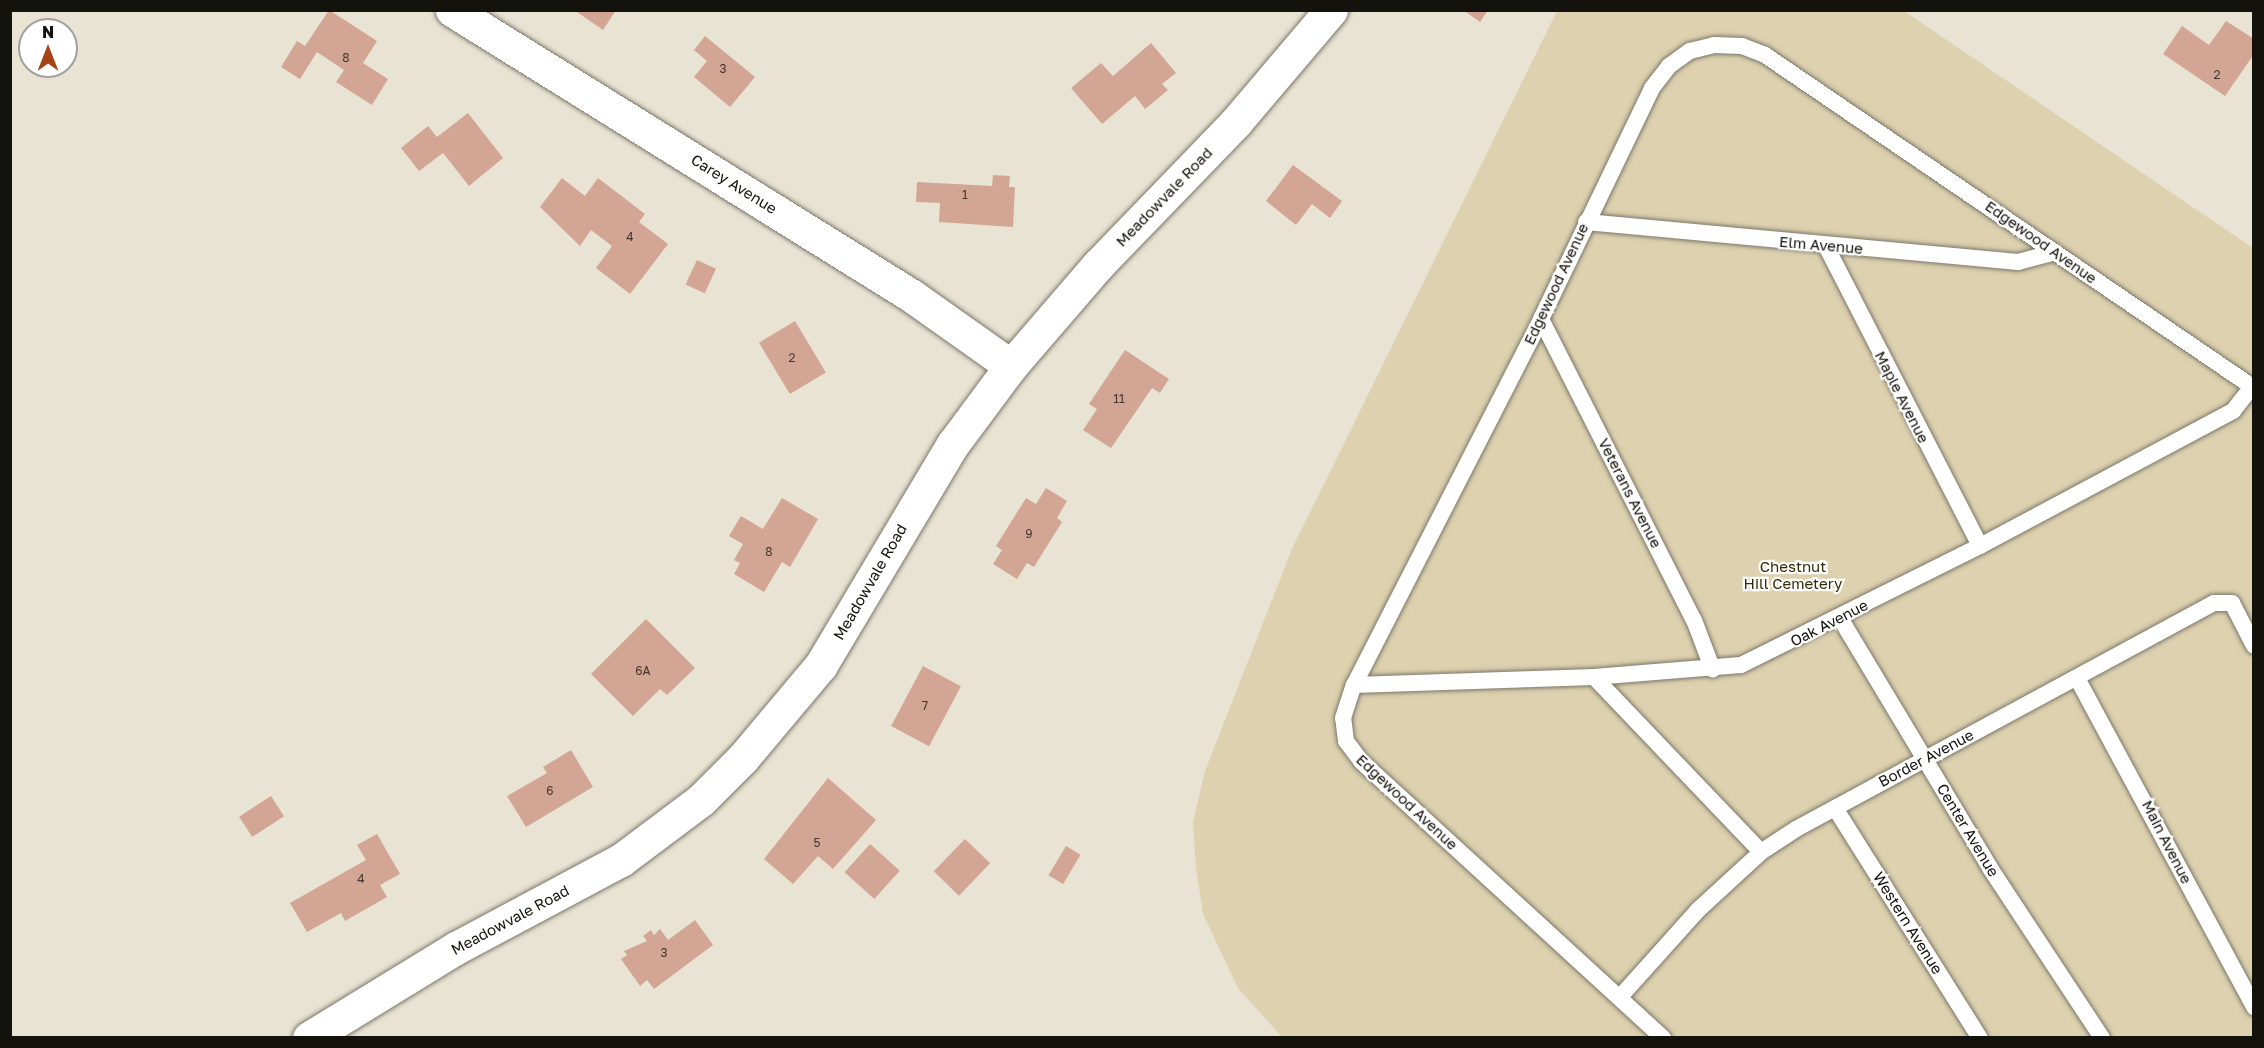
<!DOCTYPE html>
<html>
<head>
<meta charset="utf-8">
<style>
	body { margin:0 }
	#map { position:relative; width:2264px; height:1048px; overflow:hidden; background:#e8e3d3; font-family:"Golos Text",sans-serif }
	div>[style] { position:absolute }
	.green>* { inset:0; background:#ddd1af }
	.building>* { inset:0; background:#d3a594; transform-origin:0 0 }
	.roads { filter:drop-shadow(0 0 2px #7c7769) drop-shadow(0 0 2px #7c7769) }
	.service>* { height:16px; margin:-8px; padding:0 8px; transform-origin:8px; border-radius:8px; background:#fff }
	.minor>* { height:33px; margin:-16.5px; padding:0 16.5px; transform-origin:16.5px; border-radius:16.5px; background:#fff }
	span { translate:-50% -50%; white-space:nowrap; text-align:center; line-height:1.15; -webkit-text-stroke:4.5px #fff; paint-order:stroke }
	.number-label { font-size:12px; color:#44372e }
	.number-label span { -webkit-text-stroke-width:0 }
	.street-label { font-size:15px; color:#14120c }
	.park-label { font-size:15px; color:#342a05 }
	.frame { position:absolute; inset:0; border:12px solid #14120c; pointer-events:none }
	.north { position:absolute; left:18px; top:18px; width:60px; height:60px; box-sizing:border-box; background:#fff; border:2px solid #a1a09e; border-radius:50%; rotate:0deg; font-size:16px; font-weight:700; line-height:24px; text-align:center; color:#14120c }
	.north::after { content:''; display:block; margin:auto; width:21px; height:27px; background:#a74216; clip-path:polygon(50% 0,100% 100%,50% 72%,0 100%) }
</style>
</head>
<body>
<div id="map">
	<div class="green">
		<div style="clip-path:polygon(1557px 11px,1904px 11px,2253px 248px,2253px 1037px,1282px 1037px,1238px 988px,1203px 914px,1196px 867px,1193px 822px,1205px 771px,1292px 549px)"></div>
	</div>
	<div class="building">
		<div style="clip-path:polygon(329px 10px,377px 41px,363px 63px,388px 79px,372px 105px,336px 82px,344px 70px,317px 52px,300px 79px,281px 67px,297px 41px,305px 46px)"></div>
		<div style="clip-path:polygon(574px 10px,616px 10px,603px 30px)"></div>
		<div style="clip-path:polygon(1463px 10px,1488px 10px,1480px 22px)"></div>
		<div style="clip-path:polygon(2226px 21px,2254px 39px,2254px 54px,2225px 96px,2163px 54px,2182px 26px,2209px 45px)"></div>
		<div style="clip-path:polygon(705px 36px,755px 77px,730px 107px,694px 77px,707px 61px,694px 50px)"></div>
		<div style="clip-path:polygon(1151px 43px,1176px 73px,1162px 84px,1168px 90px,1145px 109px,1135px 96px,1102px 124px,1071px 88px,1101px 63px,1113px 76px)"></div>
		<div style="clip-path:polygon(468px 113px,503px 158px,469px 186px,443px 153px,419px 171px,401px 148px,428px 126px,437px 137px)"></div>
		<div style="clip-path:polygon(1293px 165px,1342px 201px,1330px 218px,1312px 204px,1296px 225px,1266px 201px)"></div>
		<div style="clip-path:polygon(993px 175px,1010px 176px,1009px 187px,1015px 187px,1013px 227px,939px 222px,940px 203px,916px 202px,917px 182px,992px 186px)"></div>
		<div style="clip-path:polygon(562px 178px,585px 196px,598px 178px,645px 214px,639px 222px,668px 244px,630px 294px,596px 268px,612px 246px,591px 230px,580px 246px,540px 207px)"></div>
		<div style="left:697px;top:260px;width:21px;height:27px;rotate:25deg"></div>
		<div style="left:795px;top:321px;width:60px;height:42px;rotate:59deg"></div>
		<div style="clip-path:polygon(1125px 350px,1169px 379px,1160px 393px,1152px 388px,1111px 448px,1083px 430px,1097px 409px,1089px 404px)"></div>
		<div style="clip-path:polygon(1046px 488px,1067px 501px,1057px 518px,1062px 522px,1034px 567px,1027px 563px,1017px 579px,993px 564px,1002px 550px,996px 546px,1026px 498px,1036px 504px)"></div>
		<div style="clip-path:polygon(782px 498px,818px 519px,790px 567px,782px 562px,764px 592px,734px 574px,740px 563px,734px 560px,743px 544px,729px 536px,741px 516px,763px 529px)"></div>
		<div style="clip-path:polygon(646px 619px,695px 668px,667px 695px,660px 689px,633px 716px,591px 674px)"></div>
		<div style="left:923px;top:666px;width:43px;height:68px;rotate:28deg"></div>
		<div style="clip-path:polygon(571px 750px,593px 787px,526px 827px,507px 796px,547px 773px,543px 767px)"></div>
		<div style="clip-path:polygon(828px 778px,876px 820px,833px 869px,818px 856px,793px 884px,764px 859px)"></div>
		<div style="left:271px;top:796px;width:24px;height:38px;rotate:57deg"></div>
		<div style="clip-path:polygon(377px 834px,400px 874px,380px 885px,387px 897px,345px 921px,341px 913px,307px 932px,290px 903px,366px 860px,357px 845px)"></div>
		<div style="left:965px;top:839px;width:35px;height:45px;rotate:44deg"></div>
		<div style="left:870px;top:844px;width:40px;height:38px;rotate:42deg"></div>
		<div style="left:1066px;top:846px;width:17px;height:34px;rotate:31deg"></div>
		<div style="clip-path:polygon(695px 920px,713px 945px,654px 989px,647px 980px,640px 986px,621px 959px,627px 955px,624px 951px,647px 941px,643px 936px,651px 930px,654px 935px,660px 929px,668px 940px)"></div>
	</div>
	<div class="roads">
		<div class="service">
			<div style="left:1586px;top:222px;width:434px;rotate:5.3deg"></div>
			<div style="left:2018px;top:262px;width:38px;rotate:-15deg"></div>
			<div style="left:1826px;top:246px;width:337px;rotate:62.8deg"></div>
			<div style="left:1541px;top:319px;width:338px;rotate:63.1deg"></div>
			<div style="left:1694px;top:620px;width:53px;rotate:69.2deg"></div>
			<div style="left:1840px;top:618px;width:292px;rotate:59deg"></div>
			<div style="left:1990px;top:868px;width:204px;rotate:56.6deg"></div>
			<div style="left:1594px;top:677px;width:242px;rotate:46.3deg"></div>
			<div style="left:2077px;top:678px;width:374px;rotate:61.7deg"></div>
			<div style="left:1354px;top:685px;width:240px;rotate:-1.9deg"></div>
			<div style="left:1594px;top:677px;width:147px;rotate:-4.7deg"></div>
			<div style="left:1741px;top:665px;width:267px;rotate:-26.5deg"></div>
			<div style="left:1980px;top:546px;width:287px;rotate:-28.1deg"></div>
			<div style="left:2233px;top:411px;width:31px;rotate:-52deg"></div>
			<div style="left:1835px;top:808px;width:272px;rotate:57.8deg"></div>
			<div style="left:1620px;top:997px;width:117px;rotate:-48.1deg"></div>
			<div style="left:1698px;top:910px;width:86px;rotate:-42.6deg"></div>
			<div style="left:1761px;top:852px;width:42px;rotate:-33.3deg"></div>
			<div style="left:1796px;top:829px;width:475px;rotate:-28.4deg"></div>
			<div style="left:2214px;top:603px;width:18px"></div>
			<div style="left:2232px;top:603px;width:48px;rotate:62.9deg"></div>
			<div style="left:1663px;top:1038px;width:410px;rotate:-137.5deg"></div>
			<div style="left:1361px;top:761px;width:25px;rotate:-127deg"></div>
			<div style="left:1346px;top:741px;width:23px;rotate:-97deg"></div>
			<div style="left:1343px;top:718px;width:35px;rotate:-72deg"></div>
			<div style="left:1354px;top:685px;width:411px;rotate:-62.9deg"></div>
			<div style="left:1541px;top:319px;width:256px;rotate:-64.3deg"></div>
			<div style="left:1652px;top:88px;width:28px;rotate:-52deg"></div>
			<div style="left:1669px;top:66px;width:26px;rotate:-36deg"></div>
			<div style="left:1690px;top:51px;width:25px;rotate:-14deg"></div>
			<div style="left:1714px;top:45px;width:28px;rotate:2deg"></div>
			<div style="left:1742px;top:46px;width:25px;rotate:21deg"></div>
			<div style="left:1765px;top:55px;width:592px;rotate:34.25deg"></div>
		</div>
		<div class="minor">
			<div style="left:452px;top:10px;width:542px;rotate:31.87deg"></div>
			<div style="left:912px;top:296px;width:121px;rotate:35.3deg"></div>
			<div style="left:309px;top:1038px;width:172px;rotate:-31.5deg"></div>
			<div style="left:456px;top:948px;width:187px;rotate:-28.1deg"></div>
			<div style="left:621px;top:860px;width:100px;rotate:-36.9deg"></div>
			<div style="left:701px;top:800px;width:59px;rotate:-45deg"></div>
			<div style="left:743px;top:758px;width:121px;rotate:-50deg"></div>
			<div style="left:821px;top:665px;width:257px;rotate:-59.2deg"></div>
			<div style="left:953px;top:444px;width:97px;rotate:-53.4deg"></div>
			<div style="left:1011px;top:366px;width:133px;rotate:-49.3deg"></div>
			<div style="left:1098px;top:265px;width:199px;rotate:-46deg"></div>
			<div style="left:1236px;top:122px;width:147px;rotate:-49.7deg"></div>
		</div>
	</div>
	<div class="number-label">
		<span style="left:346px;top:58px">8</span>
		<span style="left:723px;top:69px">3</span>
		<span style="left:2217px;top:75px">2</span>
		<span style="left:965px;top:195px">1</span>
		<span style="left:630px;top:237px">4</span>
		<span style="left:792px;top:358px">2</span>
		<span style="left:1119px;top:399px">11</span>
		<span style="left:1029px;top:534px">9</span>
		<span style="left:769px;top:552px">8</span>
		<span style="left:643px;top:671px">6A</span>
		<span style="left:925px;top:706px">7</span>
		<span style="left:550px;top:791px">6</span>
		<span style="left:817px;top:843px">5</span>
		<span style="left:361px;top:879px">4</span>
		<span style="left:664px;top:953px">3</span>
	</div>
	<div class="street-label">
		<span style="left:734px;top:184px;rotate:32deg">Carey Avenue</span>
		<span style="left:1164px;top:197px;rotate:-46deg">Meadowvale Road</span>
		<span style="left:2041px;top:242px;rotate:35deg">Edgewood Avenue</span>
		<span style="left:1821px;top:245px;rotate:5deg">Elm Avenue</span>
		<span style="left:1556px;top:284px;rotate:-65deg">Edgewood Avenue</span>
		<span style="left:1902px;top:397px;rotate:63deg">Maple Avenue</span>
		<span style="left:1630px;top:493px;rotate:63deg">Veterans Avenue</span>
		<span style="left:870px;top:582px;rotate:-60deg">Meadowvale Road</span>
		<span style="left:1829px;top:623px;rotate:-27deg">Oak Avenue</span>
		<span style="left:1926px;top:758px;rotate:-28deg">Border Avenue</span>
		<span style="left:1407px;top:802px;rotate:43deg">Edgewood Avenue</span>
		<span style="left:1968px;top:830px;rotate:59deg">Center Avenue</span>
		<span style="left:2167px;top:842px;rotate:63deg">Main Avenue</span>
		<span style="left:510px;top:920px;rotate:-28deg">Meadowvale Road</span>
		<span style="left:1908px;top:923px;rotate:58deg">Western Avenue</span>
	</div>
	<div class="park-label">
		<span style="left:1793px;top:575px">Chestnut<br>Hill Cemetery</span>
	</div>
	<div class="frame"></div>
	<div class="north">N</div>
</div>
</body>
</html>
